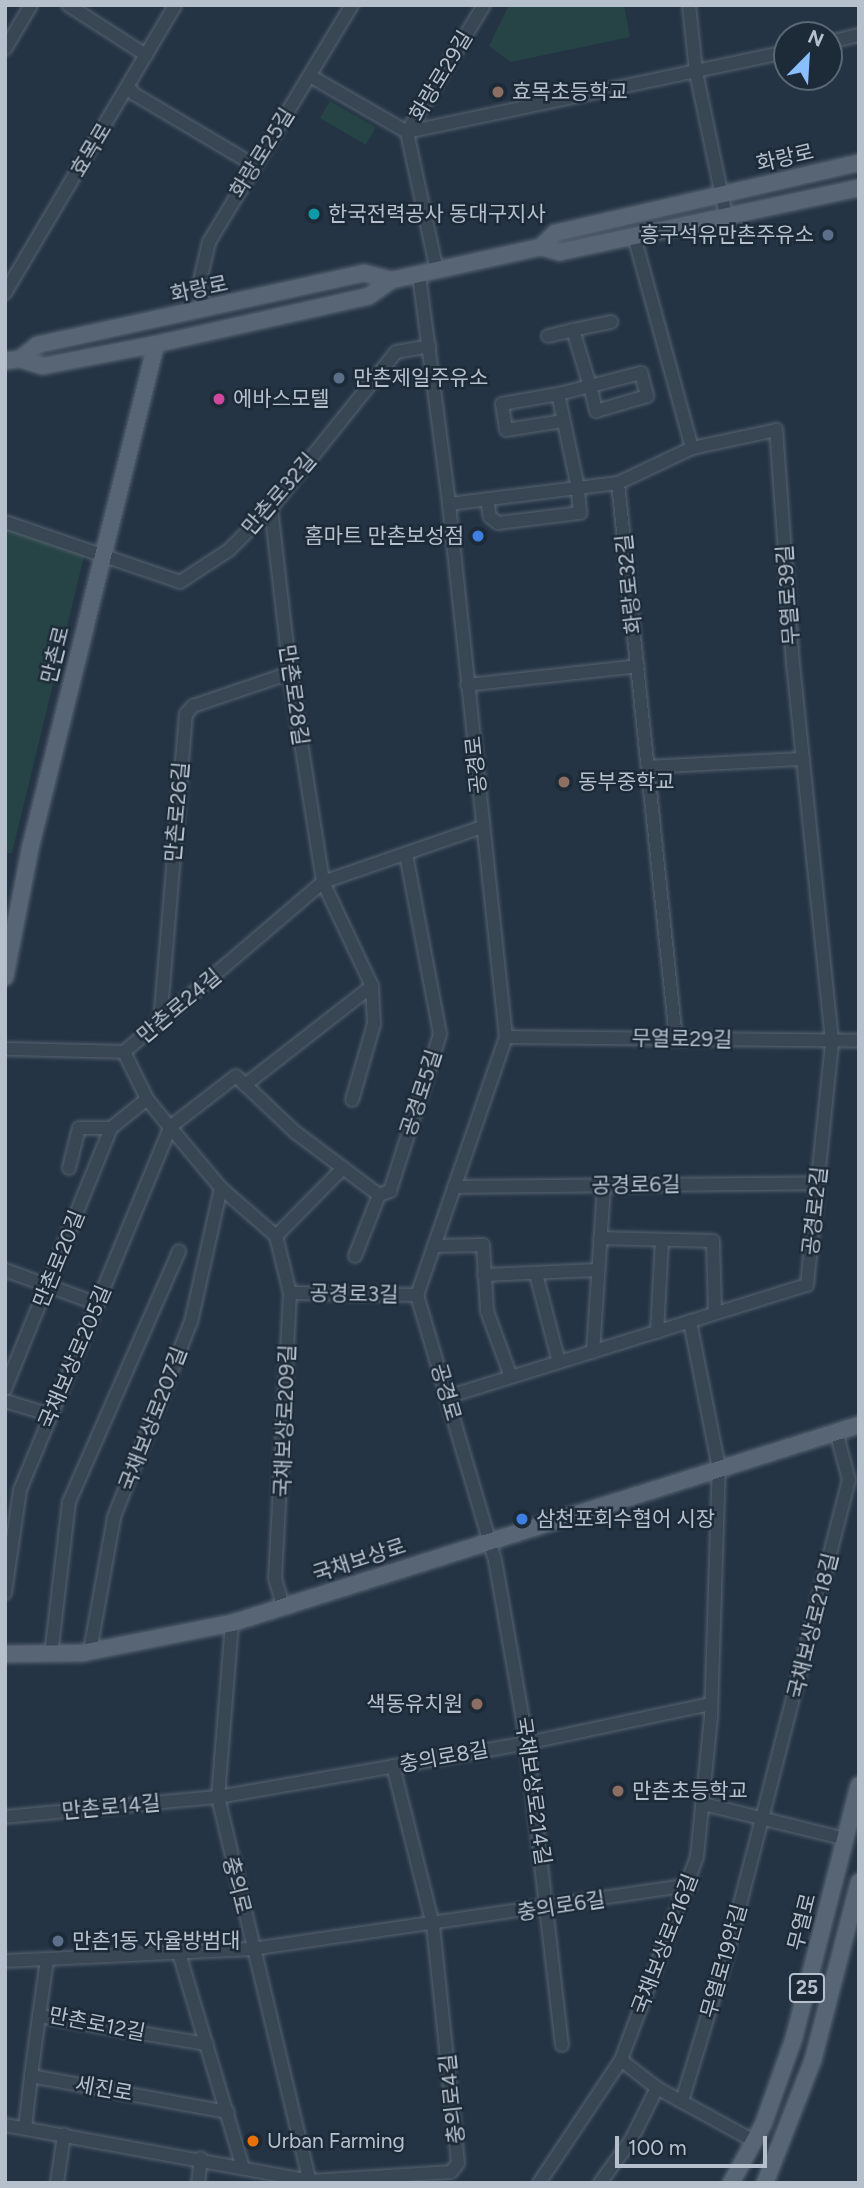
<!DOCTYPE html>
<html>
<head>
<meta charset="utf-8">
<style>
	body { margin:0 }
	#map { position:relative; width:864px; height:2188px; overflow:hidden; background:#243444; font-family:Figtree,"Noto Sans KR",sans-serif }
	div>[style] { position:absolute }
	.green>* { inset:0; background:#264445; transform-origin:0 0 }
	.roads { filter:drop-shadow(0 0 2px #576371) drop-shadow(0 0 2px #576371) }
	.minor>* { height:12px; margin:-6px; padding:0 6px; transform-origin:6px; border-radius:6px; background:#394654 }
	.major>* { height:16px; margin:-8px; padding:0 8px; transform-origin:8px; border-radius:8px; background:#576574 }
	.dots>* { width:19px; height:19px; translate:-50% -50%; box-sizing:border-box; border:4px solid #1d2b39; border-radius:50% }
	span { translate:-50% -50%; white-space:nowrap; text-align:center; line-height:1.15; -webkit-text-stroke:5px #1d2b39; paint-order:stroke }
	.shield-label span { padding:2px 5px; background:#1d2b39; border:2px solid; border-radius:5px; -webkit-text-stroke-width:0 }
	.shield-label { font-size:19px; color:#b6c0cd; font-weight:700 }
	.street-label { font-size:21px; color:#b6c0cd }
	.poi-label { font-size:21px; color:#b6c0cd }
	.left { translate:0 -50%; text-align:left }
	.right { translate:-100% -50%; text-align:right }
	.frame { position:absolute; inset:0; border:7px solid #b6c0cd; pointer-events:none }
	.north { position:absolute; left:773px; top:21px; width:70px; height:70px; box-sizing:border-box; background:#1d2b39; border:2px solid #5a6774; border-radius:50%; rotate:24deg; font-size:19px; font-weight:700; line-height:28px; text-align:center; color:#b6c0cd }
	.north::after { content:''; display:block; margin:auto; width:24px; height:32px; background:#89beff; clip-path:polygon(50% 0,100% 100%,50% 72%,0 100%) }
	.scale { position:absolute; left:615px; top:2136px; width:152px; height:32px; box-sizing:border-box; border:4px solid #b6c0cd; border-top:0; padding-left:9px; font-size:21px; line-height:24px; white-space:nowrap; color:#b6c0cd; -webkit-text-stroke:5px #1d2b39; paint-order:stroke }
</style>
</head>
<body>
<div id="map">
	<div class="green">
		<div style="clip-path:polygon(509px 5px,624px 5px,630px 37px,511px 62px,489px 46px)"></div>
		<div style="left:330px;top:101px;width:53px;height:20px;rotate:30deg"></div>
		<div style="clip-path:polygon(5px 527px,85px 552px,12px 853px,5px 853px)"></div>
	</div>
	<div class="roads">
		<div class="minor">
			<div style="left:68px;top:5px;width:93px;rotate:32.7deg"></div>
			<div style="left:689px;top:5px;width:67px;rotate:84deg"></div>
			<div style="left:696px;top:72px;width:147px;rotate:78.2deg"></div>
			<div style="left:829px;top:42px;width:31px;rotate:-13deg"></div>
			<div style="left:5px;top:49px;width:51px;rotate:-59.4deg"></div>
			<div style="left:310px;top:76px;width:112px;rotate:30deg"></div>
			<div style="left:407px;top:132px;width:388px;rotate:-11.9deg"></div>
			<div style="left:128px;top:86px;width:10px;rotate:53deg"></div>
			<div style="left:134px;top:94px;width:139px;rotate:30.6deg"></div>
			<div style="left:437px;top:271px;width:142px;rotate:-102.2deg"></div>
			<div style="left:407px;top:132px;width:149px;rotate:-58.8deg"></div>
			<div style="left:419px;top:275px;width:231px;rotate:82.5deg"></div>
			<div style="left:449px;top:504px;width:536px;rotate:83.9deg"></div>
			<div style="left:506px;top:1037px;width:273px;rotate:109deg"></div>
			<div style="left:417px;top:1295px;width:276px;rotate:73.6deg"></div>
			<div style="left:495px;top:1560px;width:186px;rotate:80.1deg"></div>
			<div style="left:527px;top:1743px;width:304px;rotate:83.4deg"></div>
			<div style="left:5px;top:293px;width:334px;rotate:-59.4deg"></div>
			<div style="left:205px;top:309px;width:25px;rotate:-104deg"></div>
			<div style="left:199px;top:285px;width:44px;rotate:-76.9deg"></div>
			<div style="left:209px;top:242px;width:277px;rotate:-58.9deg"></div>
			<div style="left:548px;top:336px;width:26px;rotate:-13deg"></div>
			<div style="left:558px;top:394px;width:33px;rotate:-14deg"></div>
			<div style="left:590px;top:386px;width:53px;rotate:-14.3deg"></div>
			<div style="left:641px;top:373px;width:24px;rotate:75deg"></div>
			<div style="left:647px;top:396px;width:53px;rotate:163.6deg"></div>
			<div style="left:596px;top:411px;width:26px;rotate:-103deg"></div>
			<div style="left:590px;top:386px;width:59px;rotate:-106.9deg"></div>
			<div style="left:573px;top:330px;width:39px;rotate:-12deg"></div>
			<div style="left:618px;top:483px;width:559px;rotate:84.04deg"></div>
			<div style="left:487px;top:499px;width:18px;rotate:81deg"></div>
			<div style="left:490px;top:517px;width:10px;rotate:37deg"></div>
			<div style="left:498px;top:523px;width:83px;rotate:-7deg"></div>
			<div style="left:580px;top:513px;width:25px;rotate:-95deg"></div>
			<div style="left:578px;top:488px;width:96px;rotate:-102deg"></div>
			<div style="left:558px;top:394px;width:57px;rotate:169.9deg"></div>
			<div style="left:502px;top:404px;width:26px;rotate:81deg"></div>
			<div style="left:506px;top:430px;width:58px;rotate:-9deg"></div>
			<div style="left:449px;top:504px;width:170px;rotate:-7.1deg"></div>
			<div style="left:618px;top:483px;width:82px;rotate:-25.3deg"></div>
			<div style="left:692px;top:448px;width:220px;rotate:-105.3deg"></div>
			<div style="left:271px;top:508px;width:166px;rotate:83.4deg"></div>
			<div style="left:290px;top:673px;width:212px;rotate:81deg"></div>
			<div style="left:323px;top:882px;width:115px;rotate:64.8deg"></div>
			<div style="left:372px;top:986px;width:38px;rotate:87deg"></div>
			<div style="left:374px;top:1024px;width:79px;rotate:106.1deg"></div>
			<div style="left:5px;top:522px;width:185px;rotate:18.9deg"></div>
			<div style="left:180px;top:582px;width:59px;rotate:-33.1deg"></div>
			<div style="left:229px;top:550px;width:59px;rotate:-45deg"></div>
			<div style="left:271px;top:508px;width:200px;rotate:-51.3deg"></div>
			<div style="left:396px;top:352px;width:34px;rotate:-10deg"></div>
			<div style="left:467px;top:685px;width:172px;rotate:-6.3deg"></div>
			<div style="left:648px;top:767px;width:155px;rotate:-3deg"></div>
			<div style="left:160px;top:1023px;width:310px;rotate:-85.2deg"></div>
			<div style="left:186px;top:714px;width:11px;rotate:-49deg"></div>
			<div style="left:193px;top:706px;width:102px;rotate:-18.8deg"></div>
			<div style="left:506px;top:1037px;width:353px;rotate:0.6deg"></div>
			<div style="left:5px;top:1049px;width:119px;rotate:1.4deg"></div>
			<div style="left:124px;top:1052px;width:262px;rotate:-40.5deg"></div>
			<div style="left:323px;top:882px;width:168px;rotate:-19.1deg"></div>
			<div style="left:124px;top:1052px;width:52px;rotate:63.9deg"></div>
			<div style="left:147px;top:1099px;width:36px;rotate:51deg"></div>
			<div style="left:170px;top:1127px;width:80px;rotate:50.1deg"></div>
			<div style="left:221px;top:1188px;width:73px;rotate:41.1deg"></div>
			<div style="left:276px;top:1236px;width:59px;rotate:76.2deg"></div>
			<div style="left:290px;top:1293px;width:285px;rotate:93deg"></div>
			<div style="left:275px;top:1578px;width:29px;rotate:74deg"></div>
			<div style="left:245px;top:1085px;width:161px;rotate:-37.9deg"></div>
			<div style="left:69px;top:1168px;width:41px;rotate:-76deg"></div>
			<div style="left:79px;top:1128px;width:32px"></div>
			<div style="left:454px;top:1187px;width:364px;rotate:-0.6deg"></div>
			<div style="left:276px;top:1236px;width:95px;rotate:-45.4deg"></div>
			<div style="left:600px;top:1238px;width:113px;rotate:1.5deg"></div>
			<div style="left:713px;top:1241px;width:72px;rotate:88.4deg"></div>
			<div style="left:434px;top:1246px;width:49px;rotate:-1.2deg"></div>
			<div style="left:483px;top:1245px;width:66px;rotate:86.5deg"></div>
			<div style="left:487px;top:1311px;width:70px;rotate:70deg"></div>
			<div style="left:355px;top:1256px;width:66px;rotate:-68.5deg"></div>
			<div style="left:379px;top:1195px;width:12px;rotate:-20deg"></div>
			<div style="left:390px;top:1191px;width:165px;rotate:-72.3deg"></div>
			<div style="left:440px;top:1034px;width:183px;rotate:-100.7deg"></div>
			<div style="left:5px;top:1270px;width:99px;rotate:20.1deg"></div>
			<div style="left:536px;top:1274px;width:91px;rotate:75.4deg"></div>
			<div style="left:484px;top:1275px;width:114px;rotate:-2.5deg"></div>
			<div style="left:290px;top:1293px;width:127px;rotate:0.9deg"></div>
			<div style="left:657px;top:1332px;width:92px;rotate:-86.9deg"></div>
			<div style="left:593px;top:1352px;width:167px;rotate:-86.2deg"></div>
			<div style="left:5px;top:1389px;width:282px;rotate:-67.9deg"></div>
			<div style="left:111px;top:1128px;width:46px;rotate:-38.9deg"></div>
			<div style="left:447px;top:1397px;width:377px;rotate:-17.3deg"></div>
			<div style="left:807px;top:1285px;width:245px;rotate:-84.1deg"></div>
			<div style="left:832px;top:1041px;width:378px;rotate:-95.9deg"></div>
			<div style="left:793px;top:665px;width:236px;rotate:-94.1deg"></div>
			<div style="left:776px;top:430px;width:86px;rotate:167.9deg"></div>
			<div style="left:5px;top:1401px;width:48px;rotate:16.9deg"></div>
			<div style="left:5px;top:1593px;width:104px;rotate:-81.7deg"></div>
			<div style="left:20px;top:1490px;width:393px;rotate:-67.5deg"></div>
			<div style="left:170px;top:1127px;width:83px;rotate:-37.7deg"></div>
			<div style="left:236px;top:1076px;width:81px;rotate:43.5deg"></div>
			<div style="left:295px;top:1132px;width:105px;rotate:36.9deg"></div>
			<div style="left:232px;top:1623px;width:175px;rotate:94.6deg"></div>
			<div style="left:218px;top:1797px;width:397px;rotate:76.6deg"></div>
			<div style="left:90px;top:1651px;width:136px;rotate:-79.8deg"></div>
			<div style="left:114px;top:1517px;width:210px;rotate:-68.5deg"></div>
			<div style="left:191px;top:1322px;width:137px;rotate:-77.4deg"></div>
			<div style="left:51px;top:1655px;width:154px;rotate:-83.3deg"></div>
			<div style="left:69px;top:1502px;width:274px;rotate:-66.3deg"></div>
			<div style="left:704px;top:1804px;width:145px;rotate:13.9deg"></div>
			<div style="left:5px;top:1817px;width:214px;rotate:-5.4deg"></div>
			<div style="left:218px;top:1797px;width:314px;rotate:-9.9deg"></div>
			<div style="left:527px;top:1743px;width:188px;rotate:-12deg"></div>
			<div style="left:179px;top:1953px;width:224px;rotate:73.4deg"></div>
			<div style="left:47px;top:1960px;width:57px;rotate:98.1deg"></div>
			<div style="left:39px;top:2016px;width:170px;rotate:9.5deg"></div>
			<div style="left:5px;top:1961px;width:247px;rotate:-2.8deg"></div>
			<div style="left:252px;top:1949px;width:443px;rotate:-8.3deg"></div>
			<div style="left:621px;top:2060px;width:46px;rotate:37.9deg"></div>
			<div style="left:657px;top:2088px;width:111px;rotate:28.7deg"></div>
			<div style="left:31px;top:2076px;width:61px;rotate:-82.4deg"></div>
			<div style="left:682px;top:2101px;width:157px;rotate:-73deg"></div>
			<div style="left:728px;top:1951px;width:486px;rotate:-75.6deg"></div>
			<div style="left:849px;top:1480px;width:51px;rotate:-104.9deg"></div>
			<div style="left:5px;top:2125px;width:310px;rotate:10.4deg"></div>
			<div style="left:310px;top:2181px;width:141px;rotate:-3.7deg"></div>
			<div style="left:451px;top:2172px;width:11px;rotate:-52deg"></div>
			<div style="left:458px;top:2163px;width:239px;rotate:-96deg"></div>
			<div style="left:433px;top:1925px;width:164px;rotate:-104.1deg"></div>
			<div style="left:25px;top:2128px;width:52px;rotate:-83.4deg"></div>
			<div style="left:31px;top:2076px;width:200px;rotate:10.4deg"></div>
			<div style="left:57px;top:2183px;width:49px;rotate:-81.7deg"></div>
			<div style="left:198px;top:2183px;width:25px;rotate:-83deg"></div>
			<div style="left:539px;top:2183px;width:148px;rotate:-56.3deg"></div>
			<div style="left:621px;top:2060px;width:217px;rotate:-69.5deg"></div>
			<div style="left:697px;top:1857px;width:141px;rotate:-84.3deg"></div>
			<div style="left:711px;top:1717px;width:249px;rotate:-88.2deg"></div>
			<div style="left:719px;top:1468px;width:150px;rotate:-101.2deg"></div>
			<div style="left:600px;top:2183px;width:53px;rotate:-54.2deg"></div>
			<div style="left:631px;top:2140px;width:58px;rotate:-63.4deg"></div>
		</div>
		<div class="major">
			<div style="left:541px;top:247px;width:20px;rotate:-45deg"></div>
			<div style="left:555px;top:233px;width:312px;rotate:-13deg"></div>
			<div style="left:20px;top:359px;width:22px;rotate:-39deg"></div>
			<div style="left:37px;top:345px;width:335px;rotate:-12.4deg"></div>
			<div style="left:364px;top:273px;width:29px;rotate:14deg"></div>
			<div style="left:5px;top:361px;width:15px;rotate:-8deg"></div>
			<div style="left:20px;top:359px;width:24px;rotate:17deg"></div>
			<div style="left:43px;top:366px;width:115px;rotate:-11deg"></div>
			<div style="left:156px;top:344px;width:218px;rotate:-12.7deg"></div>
			<div style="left:369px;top:296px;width:28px;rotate:-35deg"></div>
			<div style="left:392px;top:280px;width:153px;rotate:-12.5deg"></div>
			<div style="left:541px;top:247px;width:20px;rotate:15deg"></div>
			<div style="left:560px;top:252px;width:306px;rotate:-12.1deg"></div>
			<div style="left:5px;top:977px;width:130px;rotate:-78.9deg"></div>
			<div style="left:30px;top:849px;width:520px;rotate:-75.99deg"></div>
			<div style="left:5px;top:1654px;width:77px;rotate:-0.7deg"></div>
			<div style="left:82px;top:1653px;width:153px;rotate:-11.3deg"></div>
			<div style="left:232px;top:1623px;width:658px;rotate:-17.53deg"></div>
			<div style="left:731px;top:2183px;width:66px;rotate:-61.1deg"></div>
			<div style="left:763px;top:2125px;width:92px;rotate:-70.4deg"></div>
			<div style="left:794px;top:2038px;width:261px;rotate:-75.6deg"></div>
			<div style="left:765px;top:2183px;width:132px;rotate:-68.7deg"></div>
			<div style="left:813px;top:2060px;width:184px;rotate:-75.5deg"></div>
		</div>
	</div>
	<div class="dots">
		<div style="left:498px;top:92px;background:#8d6e63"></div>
		<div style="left:314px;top:214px;background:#0f9aa8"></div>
		<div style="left:828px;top:235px;background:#5c6f8a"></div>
		<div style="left:339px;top:378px;background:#5c6f8a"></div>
		<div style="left:219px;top:399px;background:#d1479c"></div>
		<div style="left:478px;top:536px;background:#3f7fe0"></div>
		<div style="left:564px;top:782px;background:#8d6e63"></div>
		<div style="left:522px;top:1519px;background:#3f7fe0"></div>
		<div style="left:477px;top:1704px;background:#8d6e63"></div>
		<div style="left:618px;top:1791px;background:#8d6e63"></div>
		<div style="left:58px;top:1941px;background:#5c6f8a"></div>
		<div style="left:253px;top:2141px;background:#e8710a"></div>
	</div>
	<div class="shield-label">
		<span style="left:807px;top:1988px">25</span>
	</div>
	<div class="street-label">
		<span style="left:441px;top:76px;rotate:-59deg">화랑로29길</span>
		<span style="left:91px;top:150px;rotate:-59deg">효목로</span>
		<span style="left:262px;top:153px;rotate:-58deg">화랑로25길</span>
		<span style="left:785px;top:158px;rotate:-13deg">화랑로</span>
		<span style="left:199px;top:289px;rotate:-12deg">화랑로</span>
		<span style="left:279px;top:494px;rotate:-49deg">만촌로32길</span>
		<span style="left:629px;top:584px;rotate:-96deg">화랑로32길</span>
		<span style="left:788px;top:595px;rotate:-94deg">무열로39길</span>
		<span style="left:55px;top:655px;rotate:-76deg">만촌로</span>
		<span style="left:294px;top:695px;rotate:82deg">만촌로28길</span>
		<span style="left:476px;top:765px;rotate:-96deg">공경로</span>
		<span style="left:177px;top:812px;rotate:-85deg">만촌로26길</span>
		<span style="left:179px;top:1006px;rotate:-40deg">만촌로24길</span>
		<span style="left:682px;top:1039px;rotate:1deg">무열로29길</span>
		<span style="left:421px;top:1093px;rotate:-72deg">공경로5길</span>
		<span style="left:636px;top:1185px;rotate:-1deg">공경로6길</span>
		<span style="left:815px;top:1211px;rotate:-84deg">공경로2길</span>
		<span style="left:59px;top:1259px;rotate:-68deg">만촌로20길</span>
		<span style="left:354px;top:1294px;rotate:1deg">공경로3길</span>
		<span style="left:75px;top:1357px;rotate:-67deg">국채보상로205길</span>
		<span style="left:446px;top:1392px;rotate:74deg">공경로</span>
		<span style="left:153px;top:1419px;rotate:-69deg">국채보상로207길</span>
		<span style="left:285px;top:1421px;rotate:-88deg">국채보상로209길</span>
		<span style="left:359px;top:1560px;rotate:-18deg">국채보상로</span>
		<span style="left:813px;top:1626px;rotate:-76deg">국채보상로218길</span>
		<span style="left:444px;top:1757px;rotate:-10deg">충의로8길</span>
		<span style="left:533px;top:1791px;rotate:82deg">국채보상로214길</span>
		<span style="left:111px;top:1807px;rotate:-5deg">만촌로14길</span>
		<span style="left:237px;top:1885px;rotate:76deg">충의로</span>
		<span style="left:561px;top:1906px;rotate:-9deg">충의로6길</span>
		<span style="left:802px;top:1922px;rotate:-76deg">무열로</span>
		<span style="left:665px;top:1944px;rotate:-69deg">국채보상로216길</span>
		<span style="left:724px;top:1961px;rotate:-74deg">무열로19안길</span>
		<span style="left:97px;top:2024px;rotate:11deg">만촌로12길</span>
		<span style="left:104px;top:2089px;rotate:10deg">세진로</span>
		<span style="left:452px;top:2099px;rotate:-96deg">충의로4길</span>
	</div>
	<div class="poi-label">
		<span class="left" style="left:512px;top:92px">효목초등학교</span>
		<span class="left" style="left:328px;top:214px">한국전력공사 동대구지사</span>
		<span class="right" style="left:814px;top:235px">흥구석유만촌주유소</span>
		<span class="left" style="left:353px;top:378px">만촌제일주유소</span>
		<span class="left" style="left:233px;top:399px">에바스모텔</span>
		<span class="right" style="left:464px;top:536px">홈마트 만촌보성점</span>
		<span class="left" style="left:578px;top:782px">동부중학교</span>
		<span class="left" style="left:536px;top:1519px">삼천포회수협어 시장</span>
		<span class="right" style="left:463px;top:1704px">색동유치원</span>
		<span class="left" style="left:632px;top:1791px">만촌초등학교</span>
		<span class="left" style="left:72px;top:1941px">만촌1동 자율방범대</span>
		<span class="left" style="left:267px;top:2141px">Urban Farming</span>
	</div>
	<div class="frame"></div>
	<div class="north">N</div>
	<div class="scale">100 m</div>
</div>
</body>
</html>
